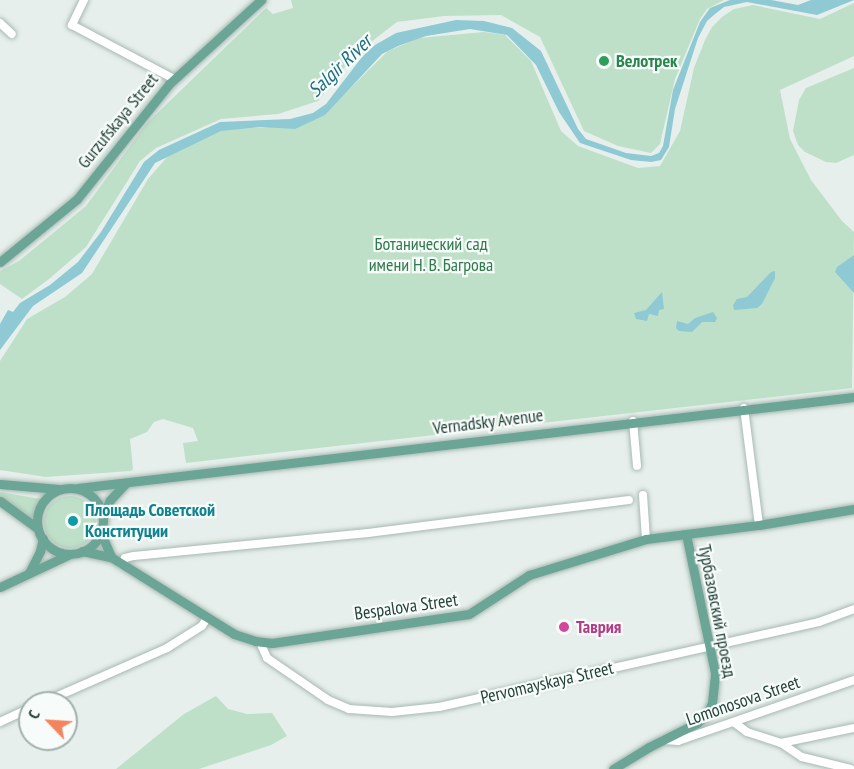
<!DOCTYPE html>
<html>
<head>
<meta charset="utf-8">
<style>
	body { margin:0 }
	#map { position:relative; width:854px; height:769px; overflow:hidden; background:#e6efeb; font-family:"PT Sans Narrow",sans-serif }
	div>[style] { position:absolute }
	.green>* { inset:0; background:#bfe0c8 }
	.round { border-radius:50% }
	.water>* { inset:0; background:#8ec9d4 }
	.roads { filter:drop-shadow(0 0 2px #a8b8b2) drop-shadow(0 0 2px #a8b8b2) }
	.minor>* { height:8px; margin:-4px; padding:0 4px; transform-origin:4px; border-radius:4px; background:#fff }
	.major>* { height:9px; margin:-4.5px; padding:0 4.5px; transform-origin:4.5px; border-radius:4.5px; background:#6aa596 }
	.major>.ring { margin:-4.5px; padding:0; box-sizing:content-box; background:none; border:9px solid #6aa596; border-radius:50% }
	.dots>* { width:16px; height:16px; translate:-50% -50%; box-sizing:border-box; border:3px solid #f7fbf9; border-radius:50% }
	span { translate:-50% -50%; white-space:nowrap; text-align:center; line-height:1.15; -webkit-text-stroke:4.5px #f7fbf9; paint-order:stroke }
	.leisure-label { font-size:18px; color:#27864d; font-weight:700 }
	.left { translate:0 -50%; text-align:left }
	.street-label { font-size:18px; color:#24423a }
	.park-label { font-size:18px; color:#2d7a4b }
	.culture-label { font-size:18px; color:#0d838f; font-weight:700 }
	.hotel-label { font-size:18px; color:#b23c85; font-weight:700 }
	.water-label { font-size:20px; color:#1c6f80; font-style:italic }
	.north { position:absolute; left:18px; top:691px; width:60px; height:60px; box-sizing:border-box; background:#f7fbf9; border:2px solid #a3b1ad; border-radius:50%; rotate:295deg; font-size:16px; font-weight:700; line-height:24px; text-align:center; color:#24423a }
	.north::after { content:''; display:block; margin:auto; width:21px; height:27px; background:#f4845f; clip-path:polygon(50% 0,100% 100%,50% 72%,0 100%) }
</style>
</head>
<body>
<div id="map">
	<div class="green">
		<div style="clip-path:polygon(291px 0,724px 0,707px 9px,700px 19px,675px 79px,660px 144px,651px 153px,618px 146px,584px 131px,540px 37px,501px 15px,444px 16px,397px 22px,354px 55px,318px 101px,278px 114px,221px 119px,156px 148px,140px 161px,86px 247px,49px 279px,22px 299px,0 284px,0 271px,19px 261px,86px 206px,147px 123px,266px 8px,273px 14px,293px 8px)"></div>
		<div style="clip-path:polygon(854px 3px,854px 56px,780px 90px,790px 139px,811px 180px,842px 221px,854px 232px,852px 388px,186px 463px,183px 443px,198px 441px,193px 428px,163px 419px,154px 422px,147px 432px,130px 439px,133px 469px,131px 471px,46px 477px,0 470px,0 361px,27px 319px,65px 297px,92px 274px,148px 179px,168px 156px,199px 138px,223px 130px,268px 127px,324px 114px,388px 51px,419px 38px,484px 32px,505px 35px,531px 61px,561px 131px,578px 146px,638px 168px,660px 166px,680px 131px,694px 68px,705px 40px,712px 27px,722px 17px,734px 9px,753px 5px,820px 19px)"></div>
		<div style="clip-path:polygon(854px 68px,854px 155px,836px 163px,826px 162px,805px 152px,798px 145px,793px 131px,799px 100px,806px 88px)"></div>
		<div style="clip-path:polygon(0 492px,40px 499px,33px 518px,0 497px)"></div>
		<div class="round" style="left:44px;top:496px;width:52px;height:52px"></div>
		<div style="clip-path:polygon(216px 696px,228px 709px,247px 714px,272px 713px,287px 736px,271px 745px,199px 769px,116px 769px,184px 714px)"></div>
	</div>
	<div class="water">
		<div style="clip-path:polygon(730px 0,771px 0,798px 5px,811px 0,854px 0,817px 15px,747px 2px,724px 7px,715px 14px,707px 21px,698px 38px,675px 109px,669px 147px,661px 160px,651px 162px,631px 160px,580px 143px,559px 112px,536px 65px,507px 35px,470px 29px,426px 36px,398px 46px,382px 54px,325px 115px,295px 129px,261px 127px,221px 131px,155px 163px,82px 273px,33px 306px,0 350px,0 324px,8px 310px,13px 312px,20px 303px,50px 285px,78px 262px,101px 232px,144px 162px,159px 150px,220px 122px,290px 119px,313px 113px,326px 104px,362px 57px,375px 45px,396px 33px,456px 20px,484px 21px,512px 28px,541px 51px,578px 129px,586px 139px,626px 153px,651px 156px,659px 153px,663px 146px,673px 90px,700px 22px,710px 8px)"></div>
		<div style="clip-path:polygon(854px 255px,854px 293px,835px 272px,837px 267px)"></div>
		<div style="clip-path:polygon(775px 271px,775px 278px,762px 304px,757px 308px,734px 310px,733px 305px,737px 299px,747px 297px,771px 272px)"></div>
		<div style="clip-path:polygon(662px 292px,664px 309px,659px 310px,658px 316px,649px 314px,647px 321px,636px 319px,634px 313px,646px 310px)"></div>
		<div style="clip-path:polygon(713px 312px,717px 318px,715px 322px,702px 322px,692px 332px,679px 331px,676px 328px,677px 321px,688px 324px,695px 318px)"></div>
	</div>
	<div class="roads">
		<div class="minor">
			<div style="left:84px;top:0;width:28px;rotate:116deg"></div>
			<div style="left:72px;top:25px;width:115px;rotate:27.9deg"></div>
			<div style="left:0;top:23px;width:16px;rotate:43deg"></div>
			<div style="left:744px;top:408px;width:118px;rotate:82.7deg"></div>
			<div style="left:633px;top:421px;width:45px;rotate:84.9deg"></div>
			<div style="left:643px;top:495px;width:44px;rotate:86.1deg"></div>
			<div style="left:121px;top:564px;width:7px;rotate:-56deg"></div>
			<div style="left:125px;top:558px;width:9px;rotate:-13deg"></div>
			<div style="left:134px;top:556px;width:235px;rotate:-5.6deg"></div>
			<div style="left:368px;top:533px;width:263px;rotate:-7.2deg"></div>
			<div style="left:260px;top:642px;width:17px;rotate:66deg"></div>
			<div style="left:267px;top:658px;width:74px;rotate:34.5deg"></div>
			<div style="left:328px;top:700px;width:23px;rotate:23deg"></div>
			<div style="left:349px;top:709px;width:43px;rotate:4deg"></div>
			<div style="left:392px;top:712px;width:47px;rotate:-6.1deg"></div>
			<div style="left:439px;top:707px;width:389px;rotate:-12.6deg"></div>
			<div style="left:819px;top:622px;width:37px;rotate:-20deg"></div>
			<div style="left:42px;top:703px;width:137px;rotate:-23.7deg"></div>
			<div style="left:167px;top:648px;width:41px;rotate:-32.2deg"></div>
			<div style="left:202px;top:626px;width:9px;rotate:-58deg"></div>
			<div style="left:0;top:722px;width:33px;rotate:-25deg"></div>
			<div style="left:735px;top:723px;width:15px;rotate:37deg"></div>
			<div style="left:747px;top:732px;width:36px;rotate:18deg"></div>
			<div style="left:781px;top:743px;width:25px;rotate:34deg"></div>
			<div style="left:802px;top:757px;width:50px;rotate:13.8deg"></div>
			<div style="left:664px;top:740px;width:14px;rotate:4deg"></div>
			<div style="left:678px;top:741px;width:186px;rotate:-19.1deg"></div>
			<div style="left:781px;top:743px;width:75px;rotate:-11.6deg"></div>
		</div>
		<div class="major">
			<div style="left:0;top:262px;width:99px;rotate:-39.3deg"></div>
			<div style="left:77px;top:199px;width:147px;rotate:-51.3deg"></div>
			<div style="left:169px;top:84px;width:125px;rotate:-42.4deg"></div>
			<div style="left:0;top:484px;width:59px;rotate:4.8deg"></div>
			<div style="left:78px;top:488px;width:781px;rotate:-6.69deg"></div>
			<div class="ring" style="left:37px;top:488px;width:57px;height:57px"></div>
			<div style="left:0;top:501px;width:46px;rotate:36.1deg"></div>
			<div style="left:103px;top:517px;width:18px;rotate:-68deg"></div>
			<div style="left:110px;top:500px;width:23px;rotate:-47deg"></div>
			<div style="left:101px;top:533px;width:26px;rotate:67deg"></div>
			<div style="left:82px;top:551px;width:30px;rotate:12deg"></div>
			<div style="left:111px;top:557px;width:145px;rotate:32deg"></div>
			<div style="left:234px;top:634px;width:22px;rotate:18deg"></div>
			<div style="left:255px;top:641px;width:17px;rotate:7deg"></div>
			<div style="left:272px;top:643px;width:199px;rotate:-8.4deg"></div>
			<div style="left:469px;top:614px;width:72px;rotate:-33deg"></div>
			<div style="left:529px;top:575px;width:122px;rotate:-17.1deg"></div>
			<div style="left:646px;top:539px;width:114px;rotate:-7.1deg"></div>
			<div style="left:759px;top:525px;width:96px;rotate:-9.6deg"></div>
			<div style="left:29px;top:573px;width:25px;rotate:-63deg"></div>
			<div style="left:40px;top:551px;width:13px;rotate:-77deg"></div>
			<div style="left:0;top:587px;width:77px;rotate:-25.2deg"></div>
			<div style="left:613px;top:769px;width:42px;rotate:-31.4deg"></div>
			<div style="left:649px;top:747px;width:54px;rotate:-26.6deg"></div>
			<div style="left:697px;top:723px;width:13px;rotate:-42deg"></div>
			<div style="left:707px;top:714px;width:12px;rotate:-66deg"></div>
			<div style="left:712px;top:703px;width:30px;rotate:-84deg"></div>
			<div style="left:715px;top:673px;width:142px;rotate:-101.8deg"></div>
		</div>
	</div>
	<div class="dots">
		<div style="left:604px;top:61px;background:#2e9e5b"></div>
		<div style="left:73px;top:521px;background:#0f9aa8"></div>
		<div style="left:564px;top:627px;background:#d1479c"></div>
	</div>
	<div class="leisure-label">
		<span class="left" style="left:616px;top:61px">Велотрек</span>
	</div>
	<div class="street-label">
		<span style="left:118px;top:121px;rotate:-51deg">Gurzufskaya Street</span>
		<span style="left:488px;top:422px;rotate:-7deg">Vernadsky Avenue</span>
		<span style="left:406px;top:607px;rotate:-8deg">Bespalova Street</span>
		<span style="left:717px;top:611px;rotate:79deg">Турбазовский проезд</span>
		<span style="left:547px;top:683px;rotate:-13deg">Pervomayskaya Street</span>
		<span style="left:743px;top:701px;rotate:-19deg">Lomonosova Street</span>
	</div>
	<div class="park-label">
		<span style="left:431px;top:255px">Ботанический сад<br>имени Н. В. Багрова</span>
	</div>
	<div class="culture-label">
		<span class="left" style="left:85px;top:521px">Площадь Советской<br>Конституции</span>
	</div>
	<div class="hotel-label">
		<span class="left" style="left:576px;top:627px">Таврия</span>
	</div>
	<div class="water-label">
		<span style="left:340px;top:66px;rotate:-44deg">Salgir River</span>
	</div>
	<div class="north">С</div>
</div>
</body>
</html>
